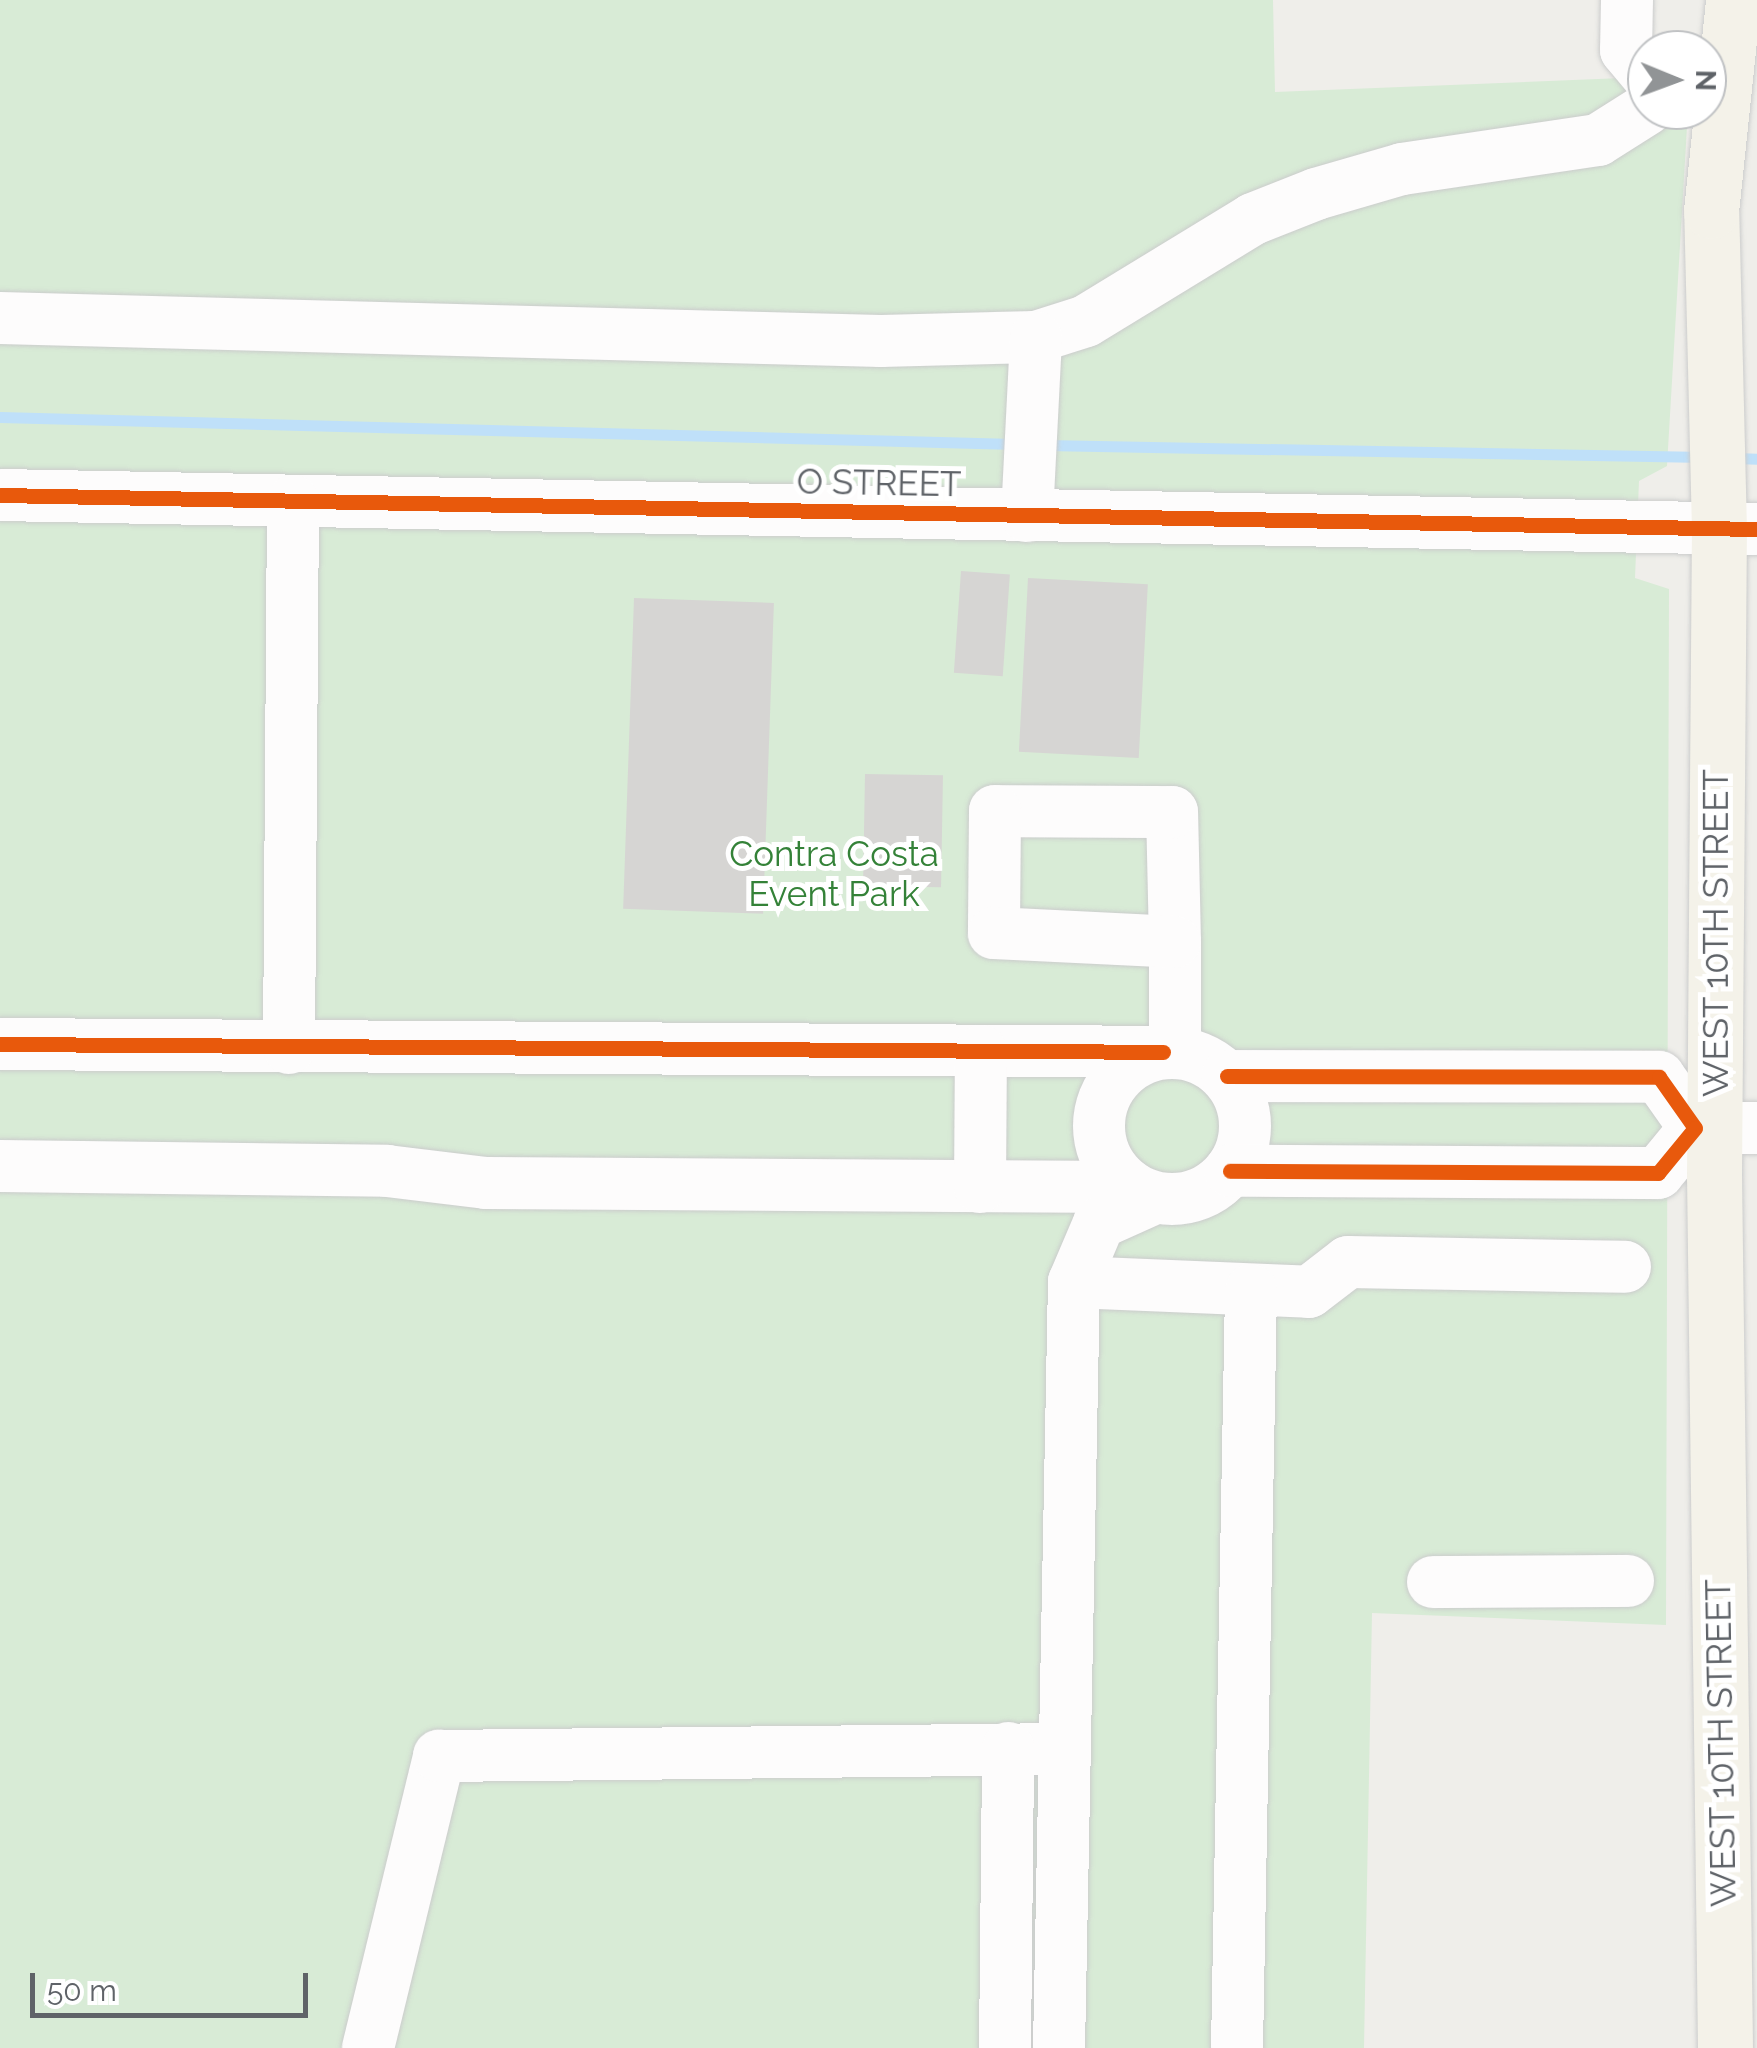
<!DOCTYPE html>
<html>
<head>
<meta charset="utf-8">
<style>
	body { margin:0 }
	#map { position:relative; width:1757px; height:2048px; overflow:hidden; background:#efeeea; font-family:Raleway,sans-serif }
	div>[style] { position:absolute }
	.green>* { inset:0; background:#d8ebd6 }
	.stream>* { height:11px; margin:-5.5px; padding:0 5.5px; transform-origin:5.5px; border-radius:5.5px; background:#bfe0f9 }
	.building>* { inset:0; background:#d6d5d3; transform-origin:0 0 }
	.roads { filter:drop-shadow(0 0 2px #cbcccc) drop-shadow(0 0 2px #cbcccc) }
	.minor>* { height:52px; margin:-26px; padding:0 26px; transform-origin:26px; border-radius:26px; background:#fdfcfc }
	.minor>.ring { margin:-26px; padding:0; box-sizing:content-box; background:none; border:52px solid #fdfcfc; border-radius:50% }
	.major>* { height:55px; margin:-27.5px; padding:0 27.5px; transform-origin:27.5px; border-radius:27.5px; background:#f4f2e9 }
	.cycleway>* { height:15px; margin:-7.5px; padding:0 7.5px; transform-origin:7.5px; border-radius:7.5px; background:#e8590c }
	span { translate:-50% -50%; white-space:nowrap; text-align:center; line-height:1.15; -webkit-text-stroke:10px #fff; paint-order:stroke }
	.street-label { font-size:35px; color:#5f6368 }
	.park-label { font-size:35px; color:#348238 }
	.north { position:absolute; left:1627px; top:30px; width:100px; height:100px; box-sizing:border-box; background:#fff; border:2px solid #bfc1c3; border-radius:50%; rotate:91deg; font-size:28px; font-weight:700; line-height:40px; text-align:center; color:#5f6368 }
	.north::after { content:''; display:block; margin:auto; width:35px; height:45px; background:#919496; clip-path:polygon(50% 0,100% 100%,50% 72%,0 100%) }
	.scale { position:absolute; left:30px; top:1973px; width:278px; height:45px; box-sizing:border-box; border:5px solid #5f6368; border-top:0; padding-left:12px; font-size:30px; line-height:35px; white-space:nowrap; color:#5f6368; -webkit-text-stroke:8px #fff; paint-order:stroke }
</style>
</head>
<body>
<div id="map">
	<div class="green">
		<div style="clip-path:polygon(0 0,1273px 0,1275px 92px,1647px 77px,1647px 110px,1688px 110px,1667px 466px,1639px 481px,1635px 578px,1669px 589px,1666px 1625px,1372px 1613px,1364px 2048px,0 2048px)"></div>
	</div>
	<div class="stream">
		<div style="left:0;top:417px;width:1015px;rotate:1.52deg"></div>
		<div style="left:1044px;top:445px;width:661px;rotate:1.04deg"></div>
		<div style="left:1734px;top:458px;width:23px;rotate:2deg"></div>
	</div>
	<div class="building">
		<div style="left:961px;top:571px;width:49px;height:102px;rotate:4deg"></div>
		<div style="left:1028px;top:578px;width:120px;height:174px;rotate:3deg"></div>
		<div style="left:634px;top:598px;width:140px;height:311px;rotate:2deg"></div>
		<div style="left:865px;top:774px;width:78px;height:112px;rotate:1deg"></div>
	</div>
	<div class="roads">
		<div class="minor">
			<div style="left:1627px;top:0;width:50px;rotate:91.1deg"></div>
			<div style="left:1626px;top:50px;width:33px;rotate:50deg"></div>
			<div style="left:0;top:318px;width:881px;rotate:1.5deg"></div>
			<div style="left:881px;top:341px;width:155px;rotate:-1.5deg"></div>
			<div style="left:1036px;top:337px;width:52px;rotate:-17.7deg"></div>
			<div style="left:1086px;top:321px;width:196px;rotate:-31.4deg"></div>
			<div style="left:1253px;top:219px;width:68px;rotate:-21.6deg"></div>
			<div style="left:1316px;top:194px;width:90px;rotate:-16.2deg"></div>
			<div style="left:1402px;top:169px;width:198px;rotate:-8.4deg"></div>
			<div style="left:1598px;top:140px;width:58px;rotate:-32.3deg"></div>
			<div style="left:0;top:495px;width:1757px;rotate:1.11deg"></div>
			<div style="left:1027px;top:516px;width:179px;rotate:-87.1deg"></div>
			<div style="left:0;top:1044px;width:1163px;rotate:0.39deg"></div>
			<div style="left:289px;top:1048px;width:547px;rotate:-89.58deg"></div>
			<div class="ring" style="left:1099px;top:1053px;width:94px;height:94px"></div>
			<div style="left:1175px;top:1053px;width:111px;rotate:-90deg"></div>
			<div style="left:1175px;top:942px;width:130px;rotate:-91.3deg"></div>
			<div style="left:1172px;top:812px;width:177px;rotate:-179.7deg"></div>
			<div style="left:995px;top:811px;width:122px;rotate:90.5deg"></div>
			<div style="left:994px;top:933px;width:181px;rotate:2.8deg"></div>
			<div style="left:1227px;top:1076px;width:432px;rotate:0.1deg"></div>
			<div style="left:1659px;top:1077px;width:62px;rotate:54.8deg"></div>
			<div style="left:1695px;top:1128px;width:58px;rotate:129.4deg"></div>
			<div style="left:1658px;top:1173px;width:428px;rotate:-179.7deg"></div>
			<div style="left:1695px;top:1128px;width:62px"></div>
			<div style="left:0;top:1166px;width:387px;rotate:0.7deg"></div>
			<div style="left:387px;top:1171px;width:100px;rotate:6.9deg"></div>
			<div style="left:486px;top:1183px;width:645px;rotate:0.36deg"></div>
			<div style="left:980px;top:1187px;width:136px;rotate:-89.6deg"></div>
			<div style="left:1074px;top:1282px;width:235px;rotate:2.4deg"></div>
			<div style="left:1309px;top:1292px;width:49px;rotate:-37.6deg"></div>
			<div style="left:1348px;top:1262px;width:277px;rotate:1deg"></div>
			<div style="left:1433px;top:1582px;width:195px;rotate:-0.3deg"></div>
			<div style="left:368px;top:2048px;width:301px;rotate:-76.3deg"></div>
			<div style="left:439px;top:1756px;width:625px;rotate:-0.64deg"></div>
			<div style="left:1005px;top:2048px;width:300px;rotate:-89.4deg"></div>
			<div style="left:1059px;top:2048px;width:766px;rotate:-88.88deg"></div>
			<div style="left:1074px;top:1282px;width:64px;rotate:-67deg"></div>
			<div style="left:1099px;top:1223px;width:61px;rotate:-24.1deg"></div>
			<div style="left:1237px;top:2048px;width:758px;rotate:-88.94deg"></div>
		</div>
		<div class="major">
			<div style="left:1725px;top:2048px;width:873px;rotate:-90.72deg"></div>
			<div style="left:1714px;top:1175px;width:645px;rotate:-89.56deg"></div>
			<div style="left:1719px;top:530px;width:319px;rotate:-91.4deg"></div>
			<div style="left:1711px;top:211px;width:212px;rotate:-84deg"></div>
		</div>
	</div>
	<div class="cycleway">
		<div style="left:0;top:495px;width:1757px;rotate:1.11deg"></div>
		<div style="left:0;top:1044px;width:1163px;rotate:0.39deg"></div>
		<div style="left:1227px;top:1076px;width:432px;rotate:0.1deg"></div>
		<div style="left:1659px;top:1077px;width:62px;rotate:54.8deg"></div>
		<div style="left:1695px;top:1128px;width:58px;rotate:129.4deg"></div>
		<div style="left:1658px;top:1173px;width:428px;rotate:-179.7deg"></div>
	</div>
	<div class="street-label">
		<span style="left:879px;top:483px;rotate:1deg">O STREET</span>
		<span style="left:1716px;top:933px;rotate:-90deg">WEST 10TH STREET</span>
		<span style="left:1721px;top:1743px;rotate:-91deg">WEST 10TH STREET</span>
	</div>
	<div class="park-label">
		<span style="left:834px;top:874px">Contra Costa<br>Event Park</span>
	</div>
	<div class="north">N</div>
	<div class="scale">50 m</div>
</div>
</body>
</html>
